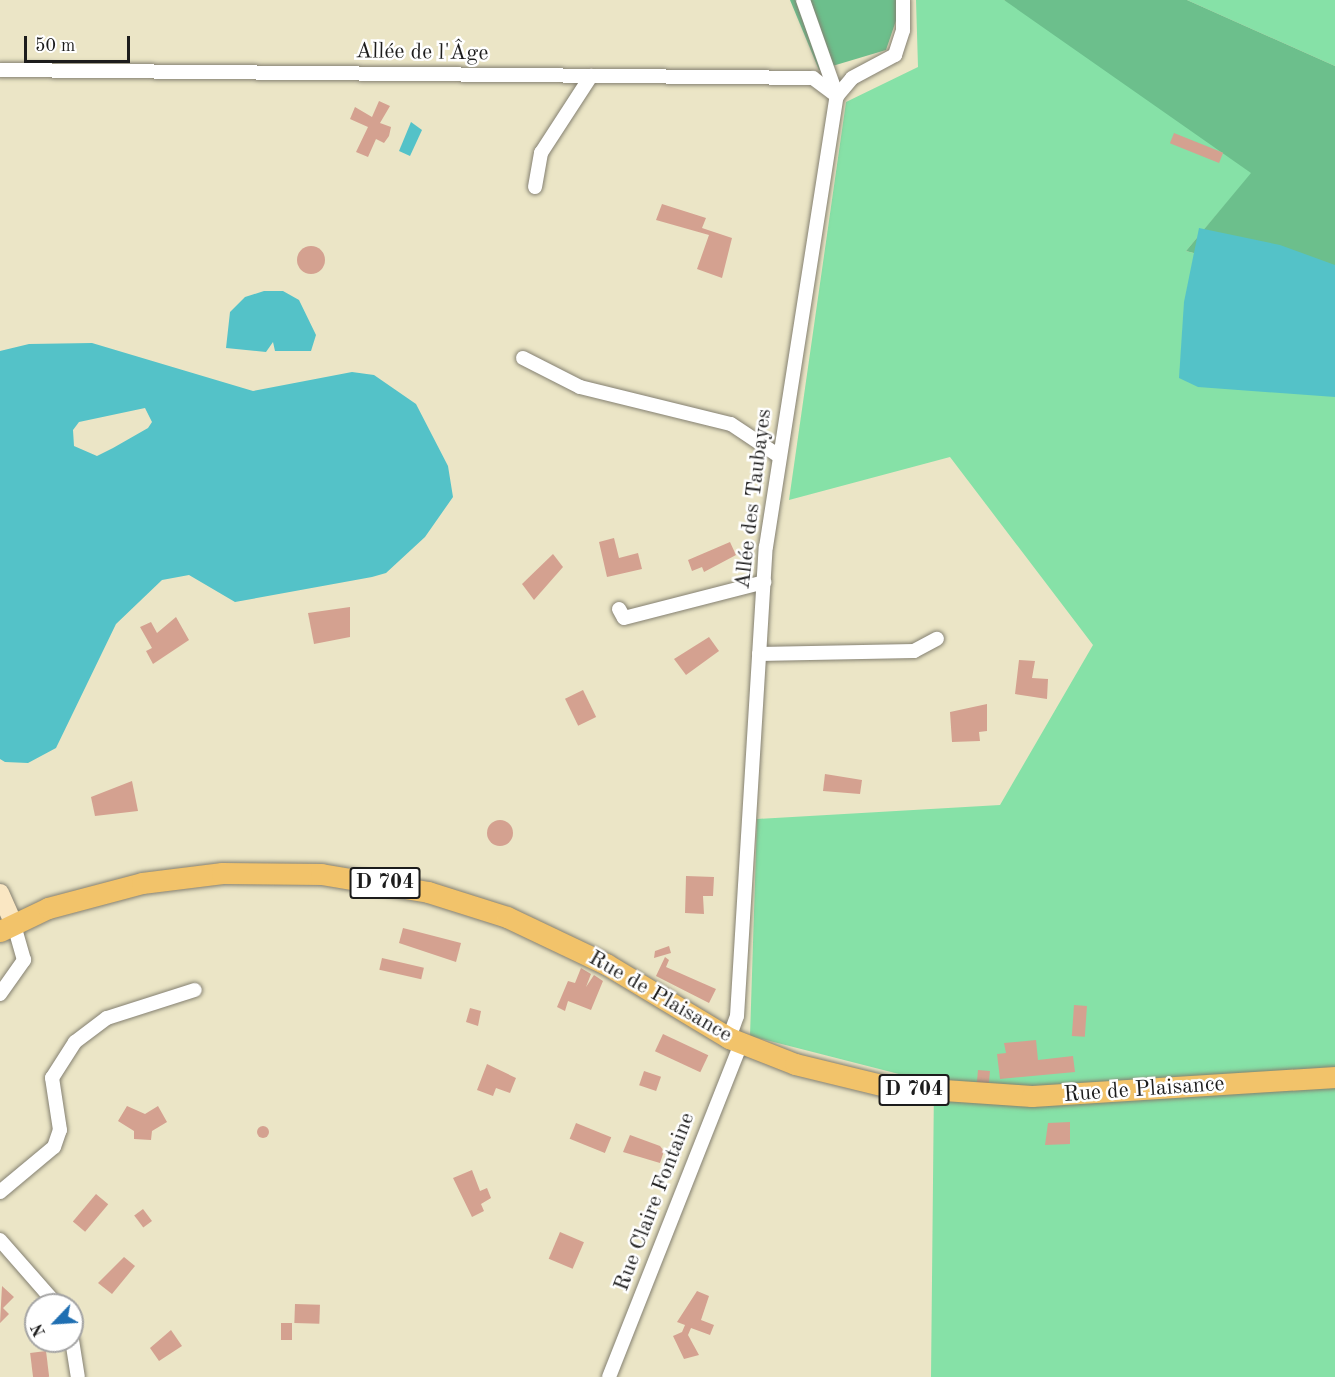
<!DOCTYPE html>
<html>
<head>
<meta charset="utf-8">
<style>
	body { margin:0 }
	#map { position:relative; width:1335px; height:1377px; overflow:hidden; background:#ebe5c6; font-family:"Old Standard TT",serif }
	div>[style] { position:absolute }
	.green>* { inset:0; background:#86e1a7 }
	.forest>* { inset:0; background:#6cbf8c }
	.water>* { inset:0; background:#54c2c8 }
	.building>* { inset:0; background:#d4a190; transform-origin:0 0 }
	.round { border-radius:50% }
	.roads { filter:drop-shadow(0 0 2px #848071) drop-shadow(0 0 2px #848071) }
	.minor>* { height:14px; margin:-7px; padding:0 7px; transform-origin:7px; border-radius:7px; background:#fff }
	.secondary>* { height:18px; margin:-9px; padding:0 9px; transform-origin:9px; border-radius:9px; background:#fae7c3 }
	.primary>* { height:21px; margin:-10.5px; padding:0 10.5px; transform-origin:10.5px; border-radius:10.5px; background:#f2c36a }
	span { translate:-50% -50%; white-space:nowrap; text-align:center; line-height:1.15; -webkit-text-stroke:5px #fff; paint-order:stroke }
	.shield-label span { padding:2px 4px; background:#fff; border:2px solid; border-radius:4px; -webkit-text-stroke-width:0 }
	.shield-label { font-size:21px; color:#1c1c1c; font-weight:700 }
	.street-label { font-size:22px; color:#1c1c1c }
	.north { position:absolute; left:24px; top:1293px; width:60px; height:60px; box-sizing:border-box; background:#fff; border:2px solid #a4a4a4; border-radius:50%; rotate:245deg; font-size:16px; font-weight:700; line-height:24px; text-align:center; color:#1c1c1c }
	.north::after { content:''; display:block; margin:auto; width:21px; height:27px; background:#1f6fb2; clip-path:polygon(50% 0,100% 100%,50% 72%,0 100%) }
	.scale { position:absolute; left:24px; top:36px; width:106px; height:27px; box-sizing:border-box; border:3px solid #1c1c1c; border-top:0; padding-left:8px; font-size:18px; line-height:21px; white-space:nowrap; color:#1c1c1c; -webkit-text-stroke:4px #fff; paint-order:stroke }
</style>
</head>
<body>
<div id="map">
	<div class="green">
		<div style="clip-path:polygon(916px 0,1004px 0,1021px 7px,1252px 173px,1186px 251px,1335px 290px,1335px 1377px,931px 1377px,934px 1083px,750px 1036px,757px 819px,1000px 805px,1093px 645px,950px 457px,789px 500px,846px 102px,918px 67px)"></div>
		<div style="clip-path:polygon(1187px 0,1335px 0,1335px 66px)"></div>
	</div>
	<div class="forest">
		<div style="clip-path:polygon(790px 0,903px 0,886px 50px,819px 70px)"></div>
		<div style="clip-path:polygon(1004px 0,1187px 0,1335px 66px,1335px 290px,1186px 251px,1251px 173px)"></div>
	</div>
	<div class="water">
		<div style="clip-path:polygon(411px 122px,422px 130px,410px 156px,399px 151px)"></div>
		<div style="clip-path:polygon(1199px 228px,1280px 245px,1335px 265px,1335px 397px,1198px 387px,1179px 378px,1184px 302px)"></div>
		<div style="clip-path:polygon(264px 291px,283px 291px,299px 300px,316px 335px,311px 351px,275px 351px,273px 342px,266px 352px,226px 348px,230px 312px,245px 297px)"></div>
		<div style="clip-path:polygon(evenodd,92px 343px,253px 391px,352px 372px,374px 375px,416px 404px,448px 466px,453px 497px,425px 537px,386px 573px,372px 577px,235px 602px,189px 575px,162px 580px,116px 624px,56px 748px,28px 763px,5px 762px,0 759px,0 351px,29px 344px,92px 343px,145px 408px,152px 422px,148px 428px,113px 448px,97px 456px,74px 446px,73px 430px,79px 422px,145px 408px)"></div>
	</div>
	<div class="building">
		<div style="clip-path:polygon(379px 101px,390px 106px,380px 123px,391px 127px,389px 136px,384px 143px,376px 139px,368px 157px,356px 152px,368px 127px,350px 119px,355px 107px,372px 117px)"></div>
		<div style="left:1174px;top:133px;width:53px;height:11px;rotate:22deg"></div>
		<div style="clip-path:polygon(662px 204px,706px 218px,702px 228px,732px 238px,722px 278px,697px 269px,709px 235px,656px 220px)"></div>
		<div class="round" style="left:297px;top:246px;width:28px;height:28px"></div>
		<div style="clip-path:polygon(614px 538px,619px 558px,638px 553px,642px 569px,607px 577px,599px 542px)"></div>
		<div style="clip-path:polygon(730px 542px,736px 555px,704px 572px,702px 567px,692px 571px,688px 560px)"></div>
		<div style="clip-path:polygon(553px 554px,563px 567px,534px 600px,522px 584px)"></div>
		<div style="clip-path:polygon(350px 607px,350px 637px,314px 644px,308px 613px)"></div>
		<div style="clip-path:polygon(176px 617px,189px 640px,153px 664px,146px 651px,152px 648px,140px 627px,151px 622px,157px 633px)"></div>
		<div style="clip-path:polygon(709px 637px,719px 651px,686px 675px,674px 659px)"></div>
		<div style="clip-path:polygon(1019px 660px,1035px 661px,1032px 678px,1048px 679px,1047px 699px,1015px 694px)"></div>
		<div style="left:583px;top:690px;width:30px;height:20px;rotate:64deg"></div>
		<div style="clip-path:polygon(987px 704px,987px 731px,979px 732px,980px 741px,952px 742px,950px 712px)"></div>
		<div style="clip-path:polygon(825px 774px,862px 780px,860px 794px,823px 791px)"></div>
		<div style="clip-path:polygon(132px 781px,138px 811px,95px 816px,91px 797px)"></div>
		<div class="round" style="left:487px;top:820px;width:26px;height:26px"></div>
		<div style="clip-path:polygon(686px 876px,714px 877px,713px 896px,703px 896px,704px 914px,685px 913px)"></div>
		<div style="clip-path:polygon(403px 928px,461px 943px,456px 962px,399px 943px)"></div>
		<div style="clip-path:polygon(669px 946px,671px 953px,654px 958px,655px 951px)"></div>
		<div style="clip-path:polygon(665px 957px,669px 960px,666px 967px,716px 989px,709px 1003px,656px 976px)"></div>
		<div style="left:382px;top:958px;width:43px;height:12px;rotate:13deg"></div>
		<div style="clip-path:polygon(581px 968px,591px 974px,586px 987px,594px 975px,603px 981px,591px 1010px,568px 1001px,565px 1011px,557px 1007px,568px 981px,575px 983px)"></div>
		<div style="left:1074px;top:1005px;width:13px;height:31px;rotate:4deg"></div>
		<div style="clip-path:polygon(470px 1008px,481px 1011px,478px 1026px,466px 1022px)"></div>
		<div style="left:663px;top:1034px;width:50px;height:19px;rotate:25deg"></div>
		<div style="clip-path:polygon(1036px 1040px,1038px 1060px,1073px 1056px,1075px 1072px,1000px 1079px,997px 1054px,1006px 1053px,1004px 1043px)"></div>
		<div style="clip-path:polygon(487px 1064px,516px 1078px,510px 1093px,496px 1088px,493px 1096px,477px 1090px)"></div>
		<div style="left:978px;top:1070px;width:12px;height:17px;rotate:5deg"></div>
		<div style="left:644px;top:1071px;width:18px;height:15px;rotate:19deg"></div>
		<div style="clip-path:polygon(127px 1106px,145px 1114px,158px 1106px,167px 1122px,152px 1131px,151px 1140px,134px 1139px,134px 1131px,118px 1121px)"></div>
		<div style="clip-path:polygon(1070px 1122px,1070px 1144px,1045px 1145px,1048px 1123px)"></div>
		<div style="left:576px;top:1123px;width:38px;height:17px;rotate:22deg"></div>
		<div class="round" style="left:257px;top:1126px;width:12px;height:12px"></div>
		<div style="clip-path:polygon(630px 1135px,660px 1146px,664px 1151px,660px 1163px,623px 1152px)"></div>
		<div style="clip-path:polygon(472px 1170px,480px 1191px,487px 1188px,491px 1198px,481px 1204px,484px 1211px,472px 1217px,453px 1178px)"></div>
		<div style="left:96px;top:1194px;width:16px;height:36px;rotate:40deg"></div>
		<div style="left:143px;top:1209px;width:15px;height:11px;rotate:53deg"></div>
		<div style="left:560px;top:1232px;width:26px;height:29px;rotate:23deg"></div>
		<div style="clip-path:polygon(124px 1257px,135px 1266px,112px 1294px,98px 1283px)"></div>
		<div style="clip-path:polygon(2px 1286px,14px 1297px,3px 1308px,9px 1314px,0 1323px)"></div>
		<div style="clip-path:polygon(697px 1291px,709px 1296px,701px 1320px,714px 1325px,710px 1335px,691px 1328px,688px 1335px,699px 1355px,684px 1359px,673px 1336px,682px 1332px,685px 1325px,677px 1322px)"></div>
		<div style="left:295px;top:1304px;width:25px;height:19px;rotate:2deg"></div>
		<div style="left:281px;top:1323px;width:11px;height:17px"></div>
		<div style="clip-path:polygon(171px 1330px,182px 1346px,159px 1361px,150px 1348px)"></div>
		<div style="left:46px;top:1351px;width:26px;height:16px;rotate:83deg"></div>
	</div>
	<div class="roads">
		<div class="minor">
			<div style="left:803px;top:0;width:102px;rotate:70.5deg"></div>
			<div style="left:0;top:70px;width:813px;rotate:0.56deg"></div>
			<div style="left:813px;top:78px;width:30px;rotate:37deg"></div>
			<div style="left:535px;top:187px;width:35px;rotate:-80deg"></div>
			<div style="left:541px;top:153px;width:92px;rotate:-57deg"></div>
			<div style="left:523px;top:358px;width:64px;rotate:27deg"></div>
			<div style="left:580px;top:387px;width:155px;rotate:13.8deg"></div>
			<div style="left:731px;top:424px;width:58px;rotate:33.7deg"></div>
			<div style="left:619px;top:609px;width:10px;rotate:61deg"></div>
			<div style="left:624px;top:618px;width:145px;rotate:-14.4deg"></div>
			<div style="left:759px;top:654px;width:155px;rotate:-1.1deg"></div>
			<div style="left:914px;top:651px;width:26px;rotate:-28deg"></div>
			<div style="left:0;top:994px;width:42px;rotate:-54.8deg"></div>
			<div style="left:24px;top:960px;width:37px;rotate:-106deg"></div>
			<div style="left:729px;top:1038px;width:23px;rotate:-70deg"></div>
			<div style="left:737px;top:1016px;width:470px;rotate:-86.5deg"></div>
			<div style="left:766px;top:547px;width:457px;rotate:-81.1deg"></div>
			<div style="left:837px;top:96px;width:23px;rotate:-50deg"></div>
			<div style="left:852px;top:78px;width:49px;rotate:-28.1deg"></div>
			<div style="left:895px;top:55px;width:26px;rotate:-72deg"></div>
			<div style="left:903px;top:30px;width:30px;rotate:-90deg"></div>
			<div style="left:0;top:1192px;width:70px;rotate:-39.8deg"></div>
			<div style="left:54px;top:1147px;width:18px;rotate:-71deg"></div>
			<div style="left:60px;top:1130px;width:53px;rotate:-98.7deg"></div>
			<div style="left:52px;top:1078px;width:43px;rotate:-57.4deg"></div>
			<div style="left:75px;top:1042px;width:40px;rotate:-37deg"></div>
			<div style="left:107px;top:1018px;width:92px;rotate:-17.7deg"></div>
			<div style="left:0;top:1240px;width:86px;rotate:48.8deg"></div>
			<div style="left:72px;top:1340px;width:37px;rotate:81deg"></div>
			<div style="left:609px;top:1377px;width:359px;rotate:-68.4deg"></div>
		</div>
		<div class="secondary">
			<div style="left:0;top:893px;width:34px;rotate:66deg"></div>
		</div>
		<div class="primary">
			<div style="left:0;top:931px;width:53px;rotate:-25.6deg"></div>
			<div style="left:48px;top:908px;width:97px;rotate:-14.9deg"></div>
			<div style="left:142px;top:883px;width:81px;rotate:-7.1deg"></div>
			<div style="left:222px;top:873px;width:99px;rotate:0.6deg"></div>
			<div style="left:321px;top:874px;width:109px;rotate:9.5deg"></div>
			<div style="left:428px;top:892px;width:83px;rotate:17.6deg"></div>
			<div style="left:507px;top:917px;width:110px;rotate:25.4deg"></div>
			<div style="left:606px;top:964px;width:144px;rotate:31deg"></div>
			<div style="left:729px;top:1038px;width:71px;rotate:21.5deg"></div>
			<div style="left:795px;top:1064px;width:93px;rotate:13.7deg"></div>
			<div style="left:885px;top:1086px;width:147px;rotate:3.9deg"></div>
			<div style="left:1032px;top:1096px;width:304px;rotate:-3.6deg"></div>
		</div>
	</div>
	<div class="shield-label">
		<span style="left:385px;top:883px">D 704</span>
		<span style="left:914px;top:1090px">D 704</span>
	</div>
	<div class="street-label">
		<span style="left:422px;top:53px;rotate:1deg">Allée de l'Âge</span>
		<span style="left:754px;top:499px;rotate:-83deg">Allée des Taubayes</span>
		<span style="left:660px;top:997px;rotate:30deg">Rue de Plaisance</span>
		<span style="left:1144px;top:1090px;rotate:-4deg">Rue de Plaisance</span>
		<span style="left:655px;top:1202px;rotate:-69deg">Rue Claire Fontaine</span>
	</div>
	<div class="north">N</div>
	<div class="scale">50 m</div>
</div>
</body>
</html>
